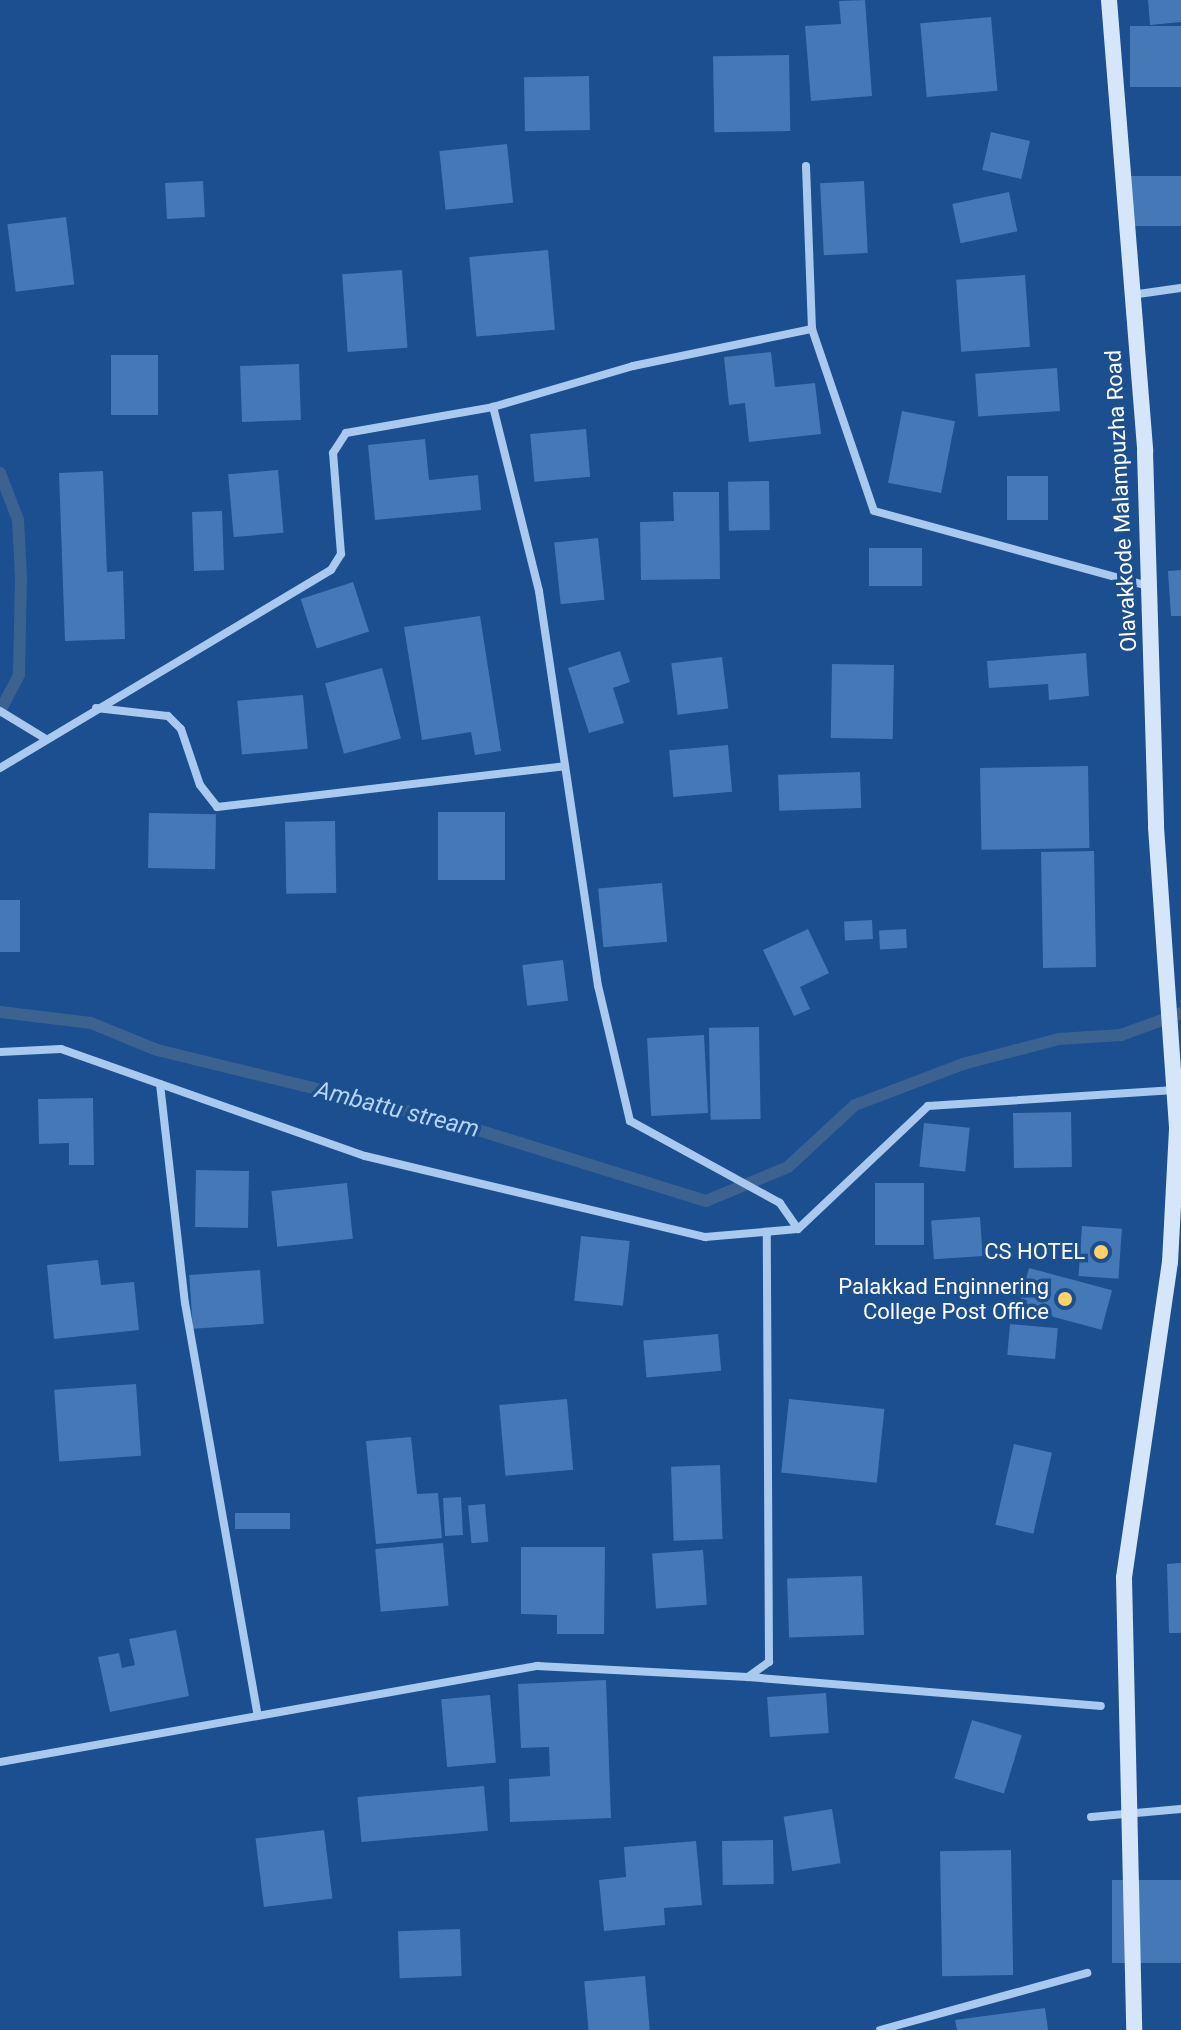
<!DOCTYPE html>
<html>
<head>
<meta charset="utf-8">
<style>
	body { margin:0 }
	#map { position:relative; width:1181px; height:2030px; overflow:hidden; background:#1b4f8f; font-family:Roboto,sans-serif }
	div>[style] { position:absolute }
	.stream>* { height:12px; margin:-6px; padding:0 6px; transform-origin:6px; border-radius:6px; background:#3c6290 }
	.building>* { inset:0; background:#4478b7; transform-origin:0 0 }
	.minor>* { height:8px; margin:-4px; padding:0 4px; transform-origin:4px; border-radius:4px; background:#a9c9ee }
	.secondary>* { height:16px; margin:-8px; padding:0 8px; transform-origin:8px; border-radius:8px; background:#d6e6fa }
	.secondary-bridge>* { height:16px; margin:-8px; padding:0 8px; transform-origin:8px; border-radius:8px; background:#d6e6fa }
	.dots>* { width:22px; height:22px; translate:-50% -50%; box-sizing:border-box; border:4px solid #1b4f8f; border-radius:50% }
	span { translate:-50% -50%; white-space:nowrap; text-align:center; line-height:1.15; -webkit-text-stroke:7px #1b4f8f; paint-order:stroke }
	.street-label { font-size:22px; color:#fff }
	.poi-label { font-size:22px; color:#fff }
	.right { translate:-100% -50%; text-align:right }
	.water-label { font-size:24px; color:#b5d3f5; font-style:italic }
</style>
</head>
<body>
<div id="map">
	<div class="stream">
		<div style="left:0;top:473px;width:50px;rotate:69deg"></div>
		<div style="left:18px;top:520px;width:57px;rotate:87deg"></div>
		<div style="left:21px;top:577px;width:98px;rotate:91.2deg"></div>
		<div style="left:19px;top:675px;width:41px;rotate:117.8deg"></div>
		<div style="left:0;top:1012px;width:92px;rotate:6.9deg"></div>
		<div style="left:91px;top:1023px;width:71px;rotate:22.2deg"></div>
		<div style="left:157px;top:1050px;width:301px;rotate:13.7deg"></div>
		<div style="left:449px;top:1121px;width:269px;rotate:17.3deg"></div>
		<div style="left:706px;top:1201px;width:89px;rotate:-22.5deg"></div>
		<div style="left:788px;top:1167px;width:91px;rotate:-42.8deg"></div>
		<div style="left:855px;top:1105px;width:116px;rotate:-20.8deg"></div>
		<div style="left:963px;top:1064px;width:99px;rotate:-14.6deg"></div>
		<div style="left:1059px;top:1039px;width:62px;rotate:-3.7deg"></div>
		<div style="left:1121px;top:1035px;width:64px;rotate:-20.1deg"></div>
	</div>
	<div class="building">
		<div style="clip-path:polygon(865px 0,872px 96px,811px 101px,805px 26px,841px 24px,839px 1px)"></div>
		<div style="clip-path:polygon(1148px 0,1181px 0,1181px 22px,1150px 25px)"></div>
		<div style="left:991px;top:17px;width:74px;height:71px;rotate:85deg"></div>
		<div style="left:1181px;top:26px;width:61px;height:51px;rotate:90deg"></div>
		<div style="left:789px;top:55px;width:76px;height:76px;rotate:89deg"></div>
		<div style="left:589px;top:76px;width:54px;height:65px;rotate:89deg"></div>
		<div style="left:991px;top:132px;width:40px;height:39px;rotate:13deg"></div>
		<div style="left:507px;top:144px;width:59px;height:68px;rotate:84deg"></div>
		<div style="left:1181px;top:176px;width:50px;height:55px;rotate:90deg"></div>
		<div style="left:203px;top:181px;width:36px;height:38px;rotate:87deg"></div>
		<div style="left:864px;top:181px;width:72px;height:44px;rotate:87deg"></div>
		<div style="left:1009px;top:192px;width:40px;height:58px;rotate:78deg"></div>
		<div style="left:66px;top:217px;width:68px;height:59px;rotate:83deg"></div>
		<div style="left:548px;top:250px;width:80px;height:79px;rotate:85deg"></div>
		<div style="left:402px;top:270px;width:78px;height:60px;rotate:86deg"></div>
		<div style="left:1025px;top:275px;width:72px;height:69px;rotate:86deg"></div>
		<div style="clip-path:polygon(771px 352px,775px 387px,815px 383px,821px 434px,749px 442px,745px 403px,729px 405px,724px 357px)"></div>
		<div style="left:111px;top:355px;width:47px;height:60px"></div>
		<div style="left:299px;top:364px;width:56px;height:59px;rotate:88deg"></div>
		<div style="left:1057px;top:368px;width:43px;height:82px;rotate:86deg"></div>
		<div style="left:902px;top:411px;width:54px;height:73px;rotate:11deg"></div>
		<div style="left:586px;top:429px;width:48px;height:56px;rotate:85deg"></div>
		<div style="clip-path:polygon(425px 439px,429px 480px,478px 475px,481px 510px,375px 520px,368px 445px)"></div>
		<div style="left:278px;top:470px;width:63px;height:50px;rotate:85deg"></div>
		<div style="clip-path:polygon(103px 471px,107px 572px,123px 571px,125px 639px,65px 641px,59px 473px)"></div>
		<div style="left:1048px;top:476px;width:44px;height:41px;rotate:90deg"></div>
		<div style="left:769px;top:481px;width:49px;height:41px;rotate:89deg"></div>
		<div style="clip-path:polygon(673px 492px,719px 492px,720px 579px,641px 580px,640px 522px,674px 521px)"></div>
		<div style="left:222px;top:511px;width:59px;height:30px;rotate:88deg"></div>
		<div style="left:598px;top:538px;width:62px;height:44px;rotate:84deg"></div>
		<div style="left:869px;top:548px;width:53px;height:38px"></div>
		<div style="clip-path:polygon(1181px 570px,1181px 616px,1171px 616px,1168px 571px)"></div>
		<div style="left:353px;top:582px;width:52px;height:55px;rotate:72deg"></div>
		<div style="clip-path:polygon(480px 616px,501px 751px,475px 755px,471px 732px,422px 740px,404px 627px)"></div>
		<div style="clip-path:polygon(620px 651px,630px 682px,613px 688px,624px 723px,589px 733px,568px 668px)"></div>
		<div style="clip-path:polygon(1086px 653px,1089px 696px,1049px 700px,1048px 684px,989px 688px,987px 661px)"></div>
		<div style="left:722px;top:657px;width:52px;height:51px;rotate:83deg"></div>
		<div style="left:832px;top:664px;width:62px;height:74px;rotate:1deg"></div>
		<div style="left:382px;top:668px;width:73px;height:59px;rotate:75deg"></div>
		<div style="left:303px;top:695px;width:54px;height:66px;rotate:85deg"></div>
		<div style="left:728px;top:745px;width:47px;height:59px;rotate:85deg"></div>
		<div style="left:1088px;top:766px;width:82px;height:108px;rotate:89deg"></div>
		<div style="left:860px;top:772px;width:36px;height:82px;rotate:88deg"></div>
		<div style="left:438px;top:812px;width:67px;height:68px"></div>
		<div style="left:149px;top:813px;width:67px;height:55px;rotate:1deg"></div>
		<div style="left:335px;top:821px;width:72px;height:50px;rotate:89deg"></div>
		<div style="left:1094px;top:851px;width:116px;height:53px;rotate:89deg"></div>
		<div style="left:662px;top:883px;width:59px;height:64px;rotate:85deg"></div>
		<div style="left:0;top:900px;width:20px;height:52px"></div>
		<div style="left:872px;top:920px;width:19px;height:28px;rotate:87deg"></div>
		<div style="clip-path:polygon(808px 929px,829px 973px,800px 987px,810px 1009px,794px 1016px,763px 950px)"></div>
		<div style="left:906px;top:929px;width:19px;height:27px;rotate:87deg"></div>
		<div style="left:563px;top:960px;width:41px;height:41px;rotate:83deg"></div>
		<div style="left:759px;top:1027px;width:92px;height:50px;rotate:89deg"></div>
		<div style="left:704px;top:1035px;width:78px;height:57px;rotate:87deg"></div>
		<div style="clip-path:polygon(93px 1098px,94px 1165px,69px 1165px,69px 1143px,39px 1144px,38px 1099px)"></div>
		<div style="left:1071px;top:1112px;width:55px;height:58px;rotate:89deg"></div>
		<div style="left:924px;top:1123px;width:46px;height:44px;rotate:6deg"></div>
		<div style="left:196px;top:1170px;width:53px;height:57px;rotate:1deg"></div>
		<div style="left:347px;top:1183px;width:56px;height:76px;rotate:84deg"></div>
		<div style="left:875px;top:1183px;width:49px;height:62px"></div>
		<div style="left:980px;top:1217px;width:39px;height:49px;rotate:86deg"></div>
		<div style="left:1082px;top:1226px;width:40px;height:50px;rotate:4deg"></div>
		<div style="left:581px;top:1236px;width:49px;height:65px;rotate:6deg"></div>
		<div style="clip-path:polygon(98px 1260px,101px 1285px,134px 1282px,139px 1330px,54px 1339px,47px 1265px)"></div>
		<div style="left:1029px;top:1268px;width:86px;height:41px;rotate:15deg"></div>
		<div style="left:260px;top:1270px;width:54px;height:71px;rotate:86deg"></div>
		<div style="left:1010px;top:1324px;width:48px;height:31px;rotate:5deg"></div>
		<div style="left:718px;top:1334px;width:37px;height:75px;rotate:85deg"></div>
		<div style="left:136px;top:1384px;width:72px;height:82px;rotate:86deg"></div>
		<div style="left:567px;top:1399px;width:71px;height:68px;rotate:85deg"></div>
		<div style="left:789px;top:1399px;width:96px;height:74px;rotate:6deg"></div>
		<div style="clip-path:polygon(411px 1437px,417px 1494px,438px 1493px,442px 1538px,376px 1544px,366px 1441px)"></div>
		<div style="left:1014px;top:1444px;width:39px;height:83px;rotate:13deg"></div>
		<div style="left:720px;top:1465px;width:74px;height:49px;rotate:88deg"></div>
		<div style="left:461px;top:1497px;width:38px;height:18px;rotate:87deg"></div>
		<div style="left:485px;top:1504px;width:38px;height:17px;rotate:85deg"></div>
		<div style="left:290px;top:1513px;width:16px;height:55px;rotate:90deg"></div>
		<div style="left:443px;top:1543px;width:63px;height:68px;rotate:85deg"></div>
		<div style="clip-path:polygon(521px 1547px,605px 1547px,604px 1634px,557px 1634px,557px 1615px,521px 1614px)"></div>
		<div style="left:703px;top:1550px;width:55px;height:51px;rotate:86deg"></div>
		<div style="clip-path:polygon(1181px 1563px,1181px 1633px,1169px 1633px,1167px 1564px)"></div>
		<div style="left:862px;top:1576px;width:59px;height:75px;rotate:88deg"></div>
		<div style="clip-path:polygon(176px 1630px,189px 1696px,110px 1712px,98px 1657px,119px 1653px,122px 1668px,135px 1665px,129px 1639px)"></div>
		<div style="clip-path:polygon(606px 1680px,611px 1818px,510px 1822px,509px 1779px,550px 1776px,549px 1747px,521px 1748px,518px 1684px)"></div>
		<div style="left:826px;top:1693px;width:40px;height:59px;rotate:86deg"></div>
		<div style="left:490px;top:1695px;width:68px;height:49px;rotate:85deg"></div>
		<div style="left:972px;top:1720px;width:52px;height:61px;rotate:17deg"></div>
		<div style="left:484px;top:1786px;width:45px;height:127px;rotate:85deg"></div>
		<div style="left:832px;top:1809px;width:55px;height:49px;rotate:81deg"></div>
		<div style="left:324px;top:1830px;width:69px;height:69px;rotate:83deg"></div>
		<div style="left:773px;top:1840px;width:44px;height:51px;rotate:89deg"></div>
		<div style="clip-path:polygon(696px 1841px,702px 1905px,664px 1908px,665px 1925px,604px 1931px,599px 1880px,626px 1877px,624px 1847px)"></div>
		<div style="left:1011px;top:1850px;width:125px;height:71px;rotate:89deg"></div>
		<div style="left:1181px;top:1880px;width:83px;height:69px;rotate:90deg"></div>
		<div style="left:460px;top:1929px;width:47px;height:62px;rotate:88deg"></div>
		<div style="left:645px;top:1976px;width:54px;height:61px;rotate:85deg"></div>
		<div style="clip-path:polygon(1045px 2008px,1048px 2030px,957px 2030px,955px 2020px)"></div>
	</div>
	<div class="minor">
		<div style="left:806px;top:166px;width:163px;rotate:87.9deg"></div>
		<div style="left:1131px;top:295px;width:50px;rotate:-8deg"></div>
		<div style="left:96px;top:708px;width:72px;rotate:6.3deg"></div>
		<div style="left:168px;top:716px;width:18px;rotate:45deg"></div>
		<div style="left:181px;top:729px;width:59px;rotate:71.3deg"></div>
		<div style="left:200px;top:785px;width:28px;rotate:52deg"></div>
		<div style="left:217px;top:807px;width:350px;rotate:-6.7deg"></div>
		<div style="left:0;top:711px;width:54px;rotate:31.3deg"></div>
		<div style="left:0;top:768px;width:386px;rotate:-30.9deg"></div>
		<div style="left:331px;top:570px;width:19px;rotate:-58deg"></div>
		<div style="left:341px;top:554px;width:101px;rotate:-94.5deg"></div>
		<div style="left:333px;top:453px;width:24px;rotate:-57deg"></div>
		<div style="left:346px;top:433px;width:149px;rotate:-10deg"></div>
		<div style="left:0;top:1052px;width:61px;rotate:-2.8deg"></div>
		<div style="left:61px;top:1049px;width:322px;rotate:19.4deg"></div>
		<div style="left:365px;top:1156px;width:350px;rotate:13.4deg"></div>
		<div style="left:705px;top:1237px;width:93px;rotate:-4.9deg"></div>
		<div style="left:798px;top:1229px;width:179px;rotate:-43.4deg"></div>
		<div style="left:928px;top:1106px;width:247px;rotate:-3.7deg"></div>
		<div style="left:160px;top:1084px;width:220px;rotate:83.5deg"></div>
		<div style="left:185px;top:1303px;width:415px;rotate:80deg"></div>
		<div style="left:798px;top:1229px;width:32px;rotate:-125deg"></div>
		<div style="left:780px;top:1203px;width:171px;rotate:-151.3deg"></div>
		<div style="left:630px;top:1121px;width:139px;rotate:-103.3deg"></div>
		<div style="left:598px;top:986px;width:399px;rotate:-98.5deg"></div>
		<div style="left:539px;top:591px;width:190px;rotate:-104deg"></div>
		<div style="left:493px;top:407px;width:146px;rotate:-16.3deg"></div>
		<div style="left:633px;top:366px;width:183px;rotate:-11.7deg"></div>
		<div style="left:812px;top:329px;width:192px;rotate:71.2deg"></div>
		<div style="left:874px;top:511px;width:284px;rotate:15.3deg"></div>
		<div style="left:748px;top:1677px;width:354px;rotate:4.7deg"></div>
		<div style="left:0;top:1762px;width:546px;rotate:-10.14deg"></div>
		<div style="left:537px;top:1666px;width:211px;rotate:3deg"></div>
		<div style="left:748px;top:1677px;width:26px;rotate:-36deg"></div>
		<div style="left:769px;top:1662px;width:430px;rotate:-90.3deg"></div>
		<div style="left:1091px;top:1817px;width:90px;rotate:-5.1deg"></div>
		<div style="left:880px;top:2030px;width:215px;rotate:-15.4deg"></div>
	</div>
	<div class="secondary">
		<div style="left:1109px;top:0;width:453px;rotate:85.4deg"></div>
		<div style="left:1145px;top:452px;width:375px;rotate:88.3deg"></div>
		<div style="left:1156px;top:827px;width:303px;rotate:86deg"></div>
		<div style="left:1177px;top:1129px;width:133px;rotate:93deg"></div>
		<div style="left:1170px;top:1262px;width:319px;rotate:98.3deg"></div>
	</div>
	<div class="secondary-bridge">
		<div style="left:1124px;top:1578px;width:452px;rotate:88.7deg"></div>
	</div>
	<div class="dots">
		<div style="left:1101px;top:1252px;background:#ffd166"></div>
		<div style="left:1065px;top:1299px;background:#ffd166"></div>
	</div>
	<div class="street-label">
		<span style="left:1121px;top:501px;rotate:-93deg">Olavakkode Malampuzha Road</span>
	</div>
	<div class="poi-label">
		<span class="right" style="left:1085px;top:1252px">CS HOTEL</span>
		<span class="right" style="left:1049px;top:1299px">Palakkad Enginnering<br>College Post Office</span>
	</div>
	<div class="water-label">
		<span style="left:397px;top:1110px;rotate:14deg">Ambattu stream</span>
	</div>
</div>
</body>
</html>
